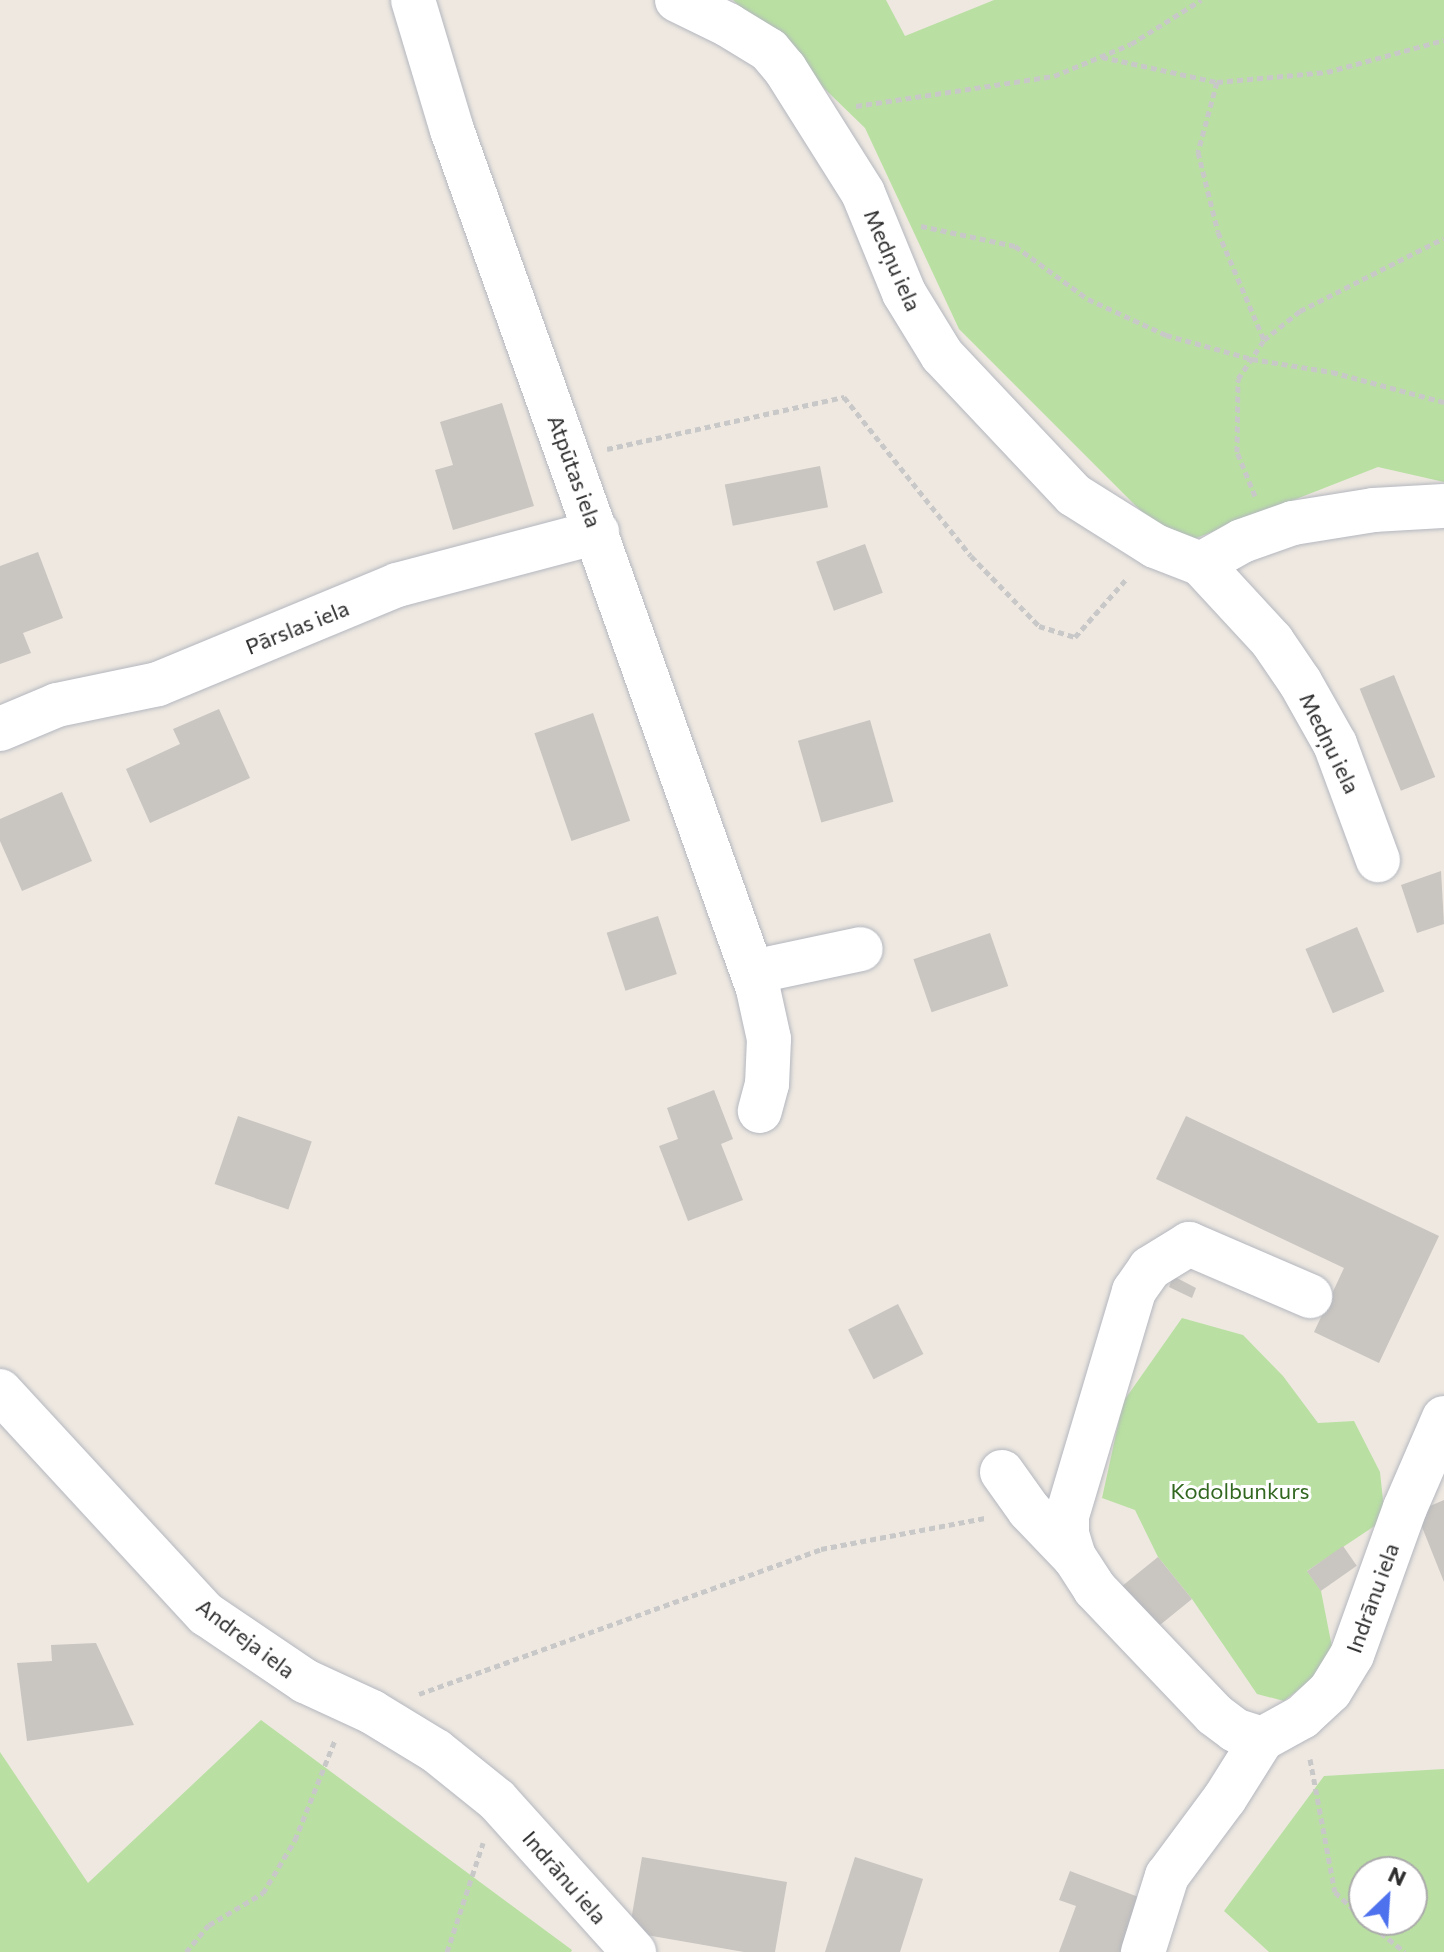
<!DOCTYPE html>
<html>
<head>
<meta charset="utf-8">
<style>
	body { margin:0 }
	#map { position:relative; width:1444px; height:1952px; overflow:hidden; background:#eee8e1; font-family:Commissioner,sans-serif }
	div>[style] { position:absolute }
	.green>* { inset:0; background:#b9e0a2 }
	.building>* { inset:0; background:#c9c5c0; transform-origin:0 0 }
	.path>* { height:5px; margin-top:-2.5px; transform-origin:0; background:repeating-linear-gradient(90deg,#c8c8c8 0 6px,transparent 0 10px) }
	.roads { filter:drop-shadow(0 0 2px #b4b7bf) drop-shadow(0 0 2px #b4b7bf) }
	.minor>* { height:44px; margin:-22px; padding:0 22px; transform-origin:22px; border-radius:22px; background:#fff }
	span { translate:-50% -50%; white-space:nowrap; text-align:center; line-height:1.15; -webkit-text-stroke:6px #fff; paint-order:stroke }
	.street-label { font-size:22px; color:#2d2d2d }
	.park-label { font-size:22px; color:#326720 }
	.north { position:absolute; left:1348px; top:1856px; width:80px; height:80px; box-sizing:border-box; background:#fff; border:2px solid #ababab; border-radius:50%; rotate:25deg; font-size:22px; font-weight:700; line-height:32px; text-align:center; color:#2d2d2d }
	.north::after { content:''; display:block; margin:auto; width:28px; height:36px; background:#4e72ee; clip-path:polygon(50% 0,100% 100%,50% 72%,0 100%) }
</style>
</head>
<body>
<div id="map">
	<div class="green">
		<div style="clip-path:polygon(733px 0,886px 0,905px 36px,994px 0,1444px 0,1444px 482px,1378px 467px,1176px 546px,959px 329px,865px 128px)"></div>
		<div style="clip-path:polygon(1182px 1318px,1243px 1335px,1283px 1376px,1318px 1423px,1354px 1421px,1380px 1472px,1385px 1519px,1307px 1571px,1321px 1591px,1332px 1647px,1318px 1674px,1284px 1701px,1257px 1694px,1192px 1599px,1158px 1557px,1135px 1510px,1102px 1498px,1123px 1402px)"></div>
		<div style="clip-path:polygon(261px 1720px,572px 1950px,571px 1952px,0 1952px,0 1752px,88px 1883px)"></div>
		<div style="clip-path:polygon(evenodd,1444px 1769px,1444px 1952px,1269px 1952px,1224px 1911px,1324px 1776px,1444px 1769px,1364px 1872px,1412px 1872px,1412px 1920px,1364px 1920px,1364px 1872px)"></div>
	</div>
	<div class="building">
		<div style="clip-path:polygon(502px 403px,534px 506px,453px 530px,435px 470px,453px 465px,440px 422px)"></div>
		<div style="left:820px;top:466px;width:42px;height:97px;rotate:79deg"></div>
		<div style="left:865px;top:544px;width:52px;height:52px;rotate:70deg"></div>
		<div style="clip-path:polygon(38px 552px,63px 618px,23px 633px,31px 653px,0 664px,0 566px)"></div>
		<div style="left:1394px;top:675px;width:110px;height:37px;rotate:68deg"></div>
		<div style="clip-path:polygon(219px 709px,250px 778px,150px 823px,126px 769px,180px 744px,173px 729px)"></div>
		<div style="left:593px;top:713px;width:114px;height:62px;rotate:71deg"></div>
		<div style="left:870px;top:720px;width:85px;height:75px;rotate:74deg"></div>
		<div style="clip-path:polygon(62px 792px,92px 861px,22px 891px,0 841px,0 819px)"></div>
		<div style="clip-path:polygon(1441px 871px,1444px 924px,1417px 933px,1401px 885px)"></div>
		<div style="left:658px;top:916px;width:61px;height:54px;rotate:72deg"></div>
		<div style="left:1357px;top:927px;width:70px;height:56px;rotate:67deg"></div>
		<div style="left:990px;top:933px;width:56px;height:81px;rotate:71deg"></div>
		<div style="clip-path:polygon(714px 1090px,733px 1139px,721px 1144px,743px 1200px,688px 1221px,659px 1146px,678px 1139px,667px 1108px)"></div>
		<div style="left:238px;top:1116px;width:78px;height:72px;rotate:19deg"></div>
		<div style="clip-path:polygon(1186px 1116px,1439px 1236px,1379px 1363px,1314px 1332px,1344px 1268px,1156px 1179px)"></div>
		<div style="clip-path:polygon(1173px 1276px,1196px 1288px,1192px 1298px,1169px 1287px)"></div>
		<div style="left:898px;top:1304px;width:56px;height:56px;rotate:63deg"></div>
		<div style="clip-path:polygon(1444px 1500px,1444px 1582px,1416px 1512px)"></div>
		<div style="left:1343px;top:1546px;width:24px;height:44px;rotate:55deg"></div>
		<div style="left:1158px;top:1557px;width:54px;height:54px;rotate:51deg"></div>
		<div style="clip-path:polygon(96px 1643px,134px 1725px,27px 1741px,17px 1663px,52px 1661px,51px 1645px)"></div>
		<div style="clip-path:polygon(642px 1857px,787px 1882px,775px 1952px,744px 1952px,629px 1932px)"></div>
		<div style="clip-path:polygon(855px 1857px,923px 1879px,900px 1952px,825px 1952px)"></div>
		<div style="clip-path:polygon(1070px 1871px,1141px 1898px,1120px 1952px,1059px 1952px,1076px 1906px,1059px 1900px)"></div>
	</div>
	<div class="path">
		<div style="left:1102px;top:57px;width:118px;rotate:12.3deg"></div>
		<div style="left:1217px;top:82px;width:110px;rotate:-5.2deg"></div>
		<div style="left:1327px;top:72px;width:121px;rotate:-15.3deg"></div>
		<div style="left:1217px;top:82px;width:73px;rotate:105.2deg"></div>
		<div style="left:1198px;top:152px;width:82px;rotate:76deg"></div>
		<div style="left:1218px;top:232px;width:117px;rotate:66.9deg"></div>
		<div style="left:856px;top:106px;width:200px;rotate:-8.6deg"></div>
		<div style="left:1054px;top:76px;width:83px;rotate:-22.6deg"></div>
		<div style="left:1131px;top:44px;width:83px;rotate:-32.2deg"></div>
		<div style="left:921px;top:226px;width:96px;rotate:12deg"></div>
		<div style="left:1015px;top:246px;width:90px;rotate:36deg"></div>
		<div style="left:1088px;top:299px;width:86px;rotate:24.8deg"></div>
		<div style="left:1166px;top:335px;width:89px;rotate:15.6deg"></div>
		<div style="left:1252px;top:359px;width:81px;rotate:9.2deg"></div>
		<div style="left:1332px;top:372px;width:116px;rotate:15deg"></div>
		<div style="left:607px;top:449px;width:243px;rotate:-12.4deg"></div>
		<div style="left:844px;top:397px;width:203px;rotate:51.4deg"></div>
		<div style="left:971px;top:556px;width:98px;rotate:45.8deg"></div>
		<div style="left:1039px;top:626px;width:38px;rotate:17deg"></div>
		<div style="left:1075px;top:637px;width:80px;rotate:-48.5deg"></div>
		<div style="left:1255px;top:496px;width:48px;rotate:-112.2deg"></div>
		<div style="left:1237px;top:452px;width:73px;rotate:-89.2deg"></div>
		<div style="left:1238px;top:379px;width:47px;rotate:-56.3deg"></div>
		<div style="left:1264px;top:340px;width:46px;rotate:-38.9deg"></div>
		<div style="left:1300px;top:311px;width:161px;rotate:-26.9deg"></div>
		<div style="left:419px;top:1694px;width:427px;rotate:-19.8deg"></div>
		<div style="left:821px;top:1549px;width:167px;rotate:-10.7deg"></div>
		<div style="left:1310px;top:1759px;width:135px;rotate:79.4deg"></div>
		<div style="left:1335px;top:1892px;width:40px;rotate:43deg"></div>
		<div style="left:1365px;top:1920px;width:51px;rotate:38.7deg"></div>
		<div style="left:186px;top:1952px;width:35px;rotate:-50deg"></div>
		<div style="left:209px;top:1925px;width:63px;rotate:-30.7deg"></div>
		<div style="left:263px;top:1893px;width:62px;rotate:-58.9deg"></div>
		<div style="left:295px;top:1840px;width:108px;rotate:-68.2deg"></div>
		<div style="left:447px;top:1952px;width:115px;rotate:-71.7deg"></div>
	</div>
	<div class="roads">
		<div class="minor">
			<div style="left:413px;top:0;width:136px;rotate:73.3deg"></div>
			<div style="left:452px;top:130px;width:912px;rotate:70.39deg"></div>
			<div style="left:758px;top:989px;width:51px;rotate:77.6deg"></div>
			<div style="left:769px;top:1039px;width:45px;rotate:92.5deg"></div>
			<div style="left:767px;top:1084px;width:28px;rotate:105deg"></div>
			<div style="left:677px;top:0;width:57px;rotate:26.1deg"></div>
			<div style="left:728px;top:25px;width:48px;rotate:31.4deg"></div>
			<div style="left:769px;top:50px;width:25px;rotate:50deg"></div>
			<div style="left:785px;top:69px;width:146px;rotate:57.8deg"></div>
			<div style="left:863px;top:193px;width:108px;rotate:67.7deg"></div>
			<div style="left:904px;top:293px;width:73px;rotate:58.5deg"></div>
			<div style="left:942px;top:355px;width:192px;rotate:46.7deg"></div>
			<div style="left:1074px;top:495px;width:96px;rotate:32.2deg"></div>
			<div style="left:1155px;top:546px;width:49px;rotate:21.4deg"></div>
			<div style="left:1201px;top:564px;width:105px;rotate:47.3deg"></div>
			<div style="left:1272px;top:641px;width:50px;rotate:55.7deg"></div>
			<div style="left:1300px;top:682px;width:71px;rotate:60.6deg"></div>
			<div style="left:1335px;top:744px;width:124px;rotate:69.7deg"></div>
			<div style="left:1201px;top:564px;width:47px;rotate:-29.3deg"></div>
			<div style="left:1242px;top:541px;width:54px;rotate:-19.4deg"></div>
			<div style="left:1293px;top:523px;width:82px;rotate:-9.1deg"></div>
			<div style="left:1374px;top:510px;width:70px;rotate:-3.3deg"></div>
			<div style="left:0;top:729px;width:62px;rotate:-22.8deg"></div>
			<div style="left:57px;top:705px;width:103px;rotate:-11.7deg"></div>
			<div style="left:158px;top:684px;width:259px;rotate:-22.5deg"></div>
			<div style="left:397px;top:585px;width:207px;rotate:-14.8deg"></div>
			<div style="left:753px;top:972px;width:110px;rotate:-12deg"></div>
			<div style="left:0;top:1391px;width:304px;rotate:47.3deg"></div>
			<div style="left:206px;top:1614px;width:120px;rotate:34.1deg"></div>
			<div style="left:305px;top:1681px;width:74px;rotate:24.8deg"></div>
			<div style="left:372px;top:1712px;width:75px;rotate:31.4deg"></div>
			<div style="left:436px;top:1751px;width:78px;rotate:38.8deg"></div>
			<div style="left:497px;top:1800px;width:205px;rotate:48deg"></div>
			<div style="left:1002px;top:1472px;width:47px;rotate:54.6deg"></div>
			<div style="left:1029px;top:1510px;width:65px;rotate:46.2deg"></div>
			<div style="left:1262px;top:1739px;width:28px;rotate:-162deg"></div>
			<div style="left:1235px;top:1730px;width:26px;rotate:-143deg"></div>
			<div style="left:1214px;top:1714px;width:173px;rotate:-133.6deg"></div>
			<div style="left:1095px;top:1589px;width:38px;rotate:-123deg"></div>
			<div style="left:1074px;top:1557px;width:24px;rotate:-107deg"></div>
			<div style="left:1067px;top:1534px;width:18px;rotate:-90deg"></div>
			<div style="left:1067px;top:1516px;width:235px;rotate:-73.4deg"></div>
			<div style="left:1134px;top:1291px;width:28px;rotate:-55deg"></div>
			<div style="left:1150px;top:1268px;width:46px;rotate:-31.6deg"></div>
			<div style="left:1189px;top:1244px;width:132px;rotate:23.3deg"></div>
			<div style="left:1143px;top:1952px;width:80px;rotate:-72.5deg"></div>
			<div style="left:1167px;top:1876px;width:97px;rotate:-53.4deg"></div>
			<div style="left:1225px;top:1798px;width:70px;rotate:-57.9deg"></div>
			<div style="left:1262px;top:1739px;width:46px;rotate:-28.8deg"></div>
			<div style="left:1302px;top:1717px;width:38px;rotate:-43deg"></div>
			<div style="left:1330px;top:1691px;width:42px;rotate:-58.6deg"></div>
			<div style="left:1352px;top:1655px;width:156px;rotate:-70.2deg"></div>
			<div style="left:1405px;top:1508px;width:98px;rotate:-66.6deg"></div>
		</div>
	</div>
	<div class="street-label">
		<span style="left:893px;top:260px;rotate:66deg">Medņu iela</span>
		<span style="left:575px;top:471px;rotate:70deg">Atpūtas iela</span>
		<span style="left:297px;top:627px;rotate:-22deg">Pārslas iela</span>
		<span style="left:1330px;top:743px;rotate:64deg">Medņu iela</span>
		<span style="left:1372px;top:1598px;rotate:-70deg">Indrānu iela</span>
		<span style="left:246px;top:1638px;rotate:37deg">Andreja iela</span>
		<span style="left:565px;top:1877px;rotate:49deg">Indrānu iela</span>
	</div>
	<div class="park-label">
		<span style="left:1240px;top:1491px">Kodolbunkurs</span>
	</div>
	<div class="north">N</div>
</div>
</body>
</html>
